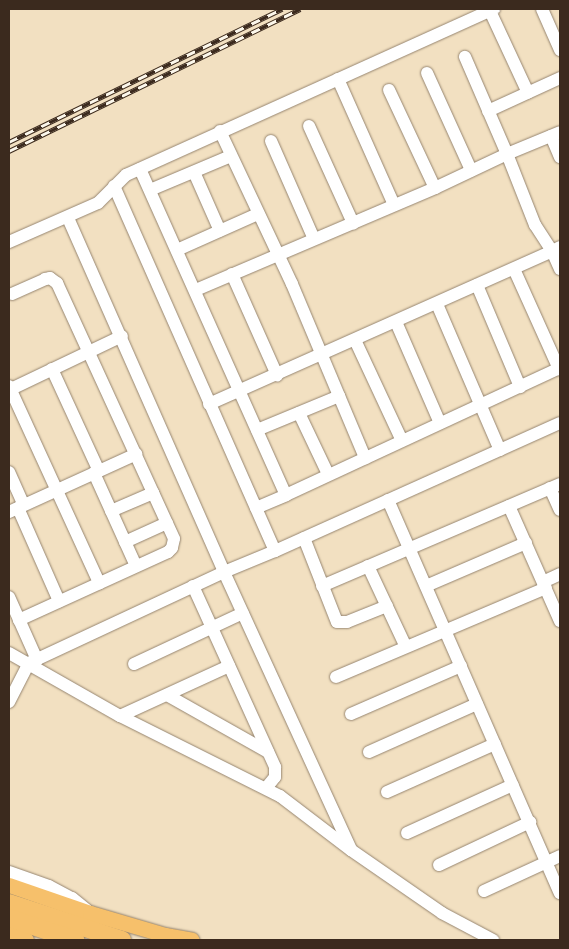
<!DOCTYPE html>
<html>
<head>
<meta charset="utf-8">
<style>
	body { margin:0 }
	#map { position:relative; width:569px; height:949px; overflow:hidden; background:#f2e0c1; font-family:"EB Garamond",serif }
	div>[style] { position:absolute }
	.roads { filter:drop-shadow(0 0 1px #968570) drop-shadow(0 0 1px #968570) }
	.minor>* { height:12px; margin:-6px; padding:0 6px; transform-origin:6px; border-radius:6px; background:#fff }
	.major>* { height:15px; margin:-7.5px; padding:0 7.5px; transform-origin:7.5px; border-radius:7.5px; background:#f6c06b }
	.highway>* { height:18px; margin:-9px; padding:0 9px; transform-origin:9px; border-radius:9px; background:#f6c06b }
	.rail>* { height:5px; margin-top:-2.5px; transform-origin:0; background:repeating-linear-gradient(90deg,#fbf7ec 0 9px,#3b2a1e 0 18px); box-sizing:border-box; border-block:1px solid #3b2a1e }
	span { translate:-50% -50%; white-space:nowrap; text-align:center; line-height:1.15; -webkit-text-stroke:4.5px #fbf7ec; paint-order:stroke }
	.frame { position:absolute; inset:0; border:10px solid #3b2a1e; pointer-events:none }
</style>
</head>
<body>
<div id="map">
	<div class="roads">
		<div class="minor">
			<div style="left:542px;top:9px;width:45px;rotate:66.3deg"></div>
			<div style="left:490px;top:11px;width:90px;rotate:65.1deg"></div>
			<div style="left:427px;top:73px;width:107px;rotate:65.6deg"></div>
			<div style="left:338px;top:79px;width:138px;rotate:66deg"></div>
			<div style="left:389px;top:90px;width:108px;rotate:64.9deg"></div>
			<div style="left:488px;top:111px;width:79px;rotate:-24.6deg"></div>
			<div style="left:309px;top:126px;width:107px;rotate:65.6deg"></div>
			<div style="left:220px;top:131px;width:169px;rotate:64.8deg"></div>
			<div style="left:292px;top:284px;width:189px;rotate:67.2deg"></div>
			<div style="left:551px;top:136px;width:23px;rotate:67deg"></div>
			<div style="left:271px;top:141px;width:107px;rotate:66.3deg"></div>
			<div style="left:140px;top:169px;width:357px;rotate:65.9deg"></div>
			<div style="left:286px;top:495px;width:302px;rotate:-24.9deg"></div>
			<div style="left:194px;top:172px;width:64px;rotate:66.2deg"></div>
			<div style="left:114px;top:186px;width:399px;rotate:66.2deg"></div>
			<div style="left:150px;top:190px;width:88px;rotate:-22.8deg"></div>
			<div style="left:68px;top:218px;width:387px;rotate:66.2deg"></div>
			<div style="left:224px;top:572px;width:306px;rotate:65.4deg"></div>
			<div style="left:9px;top:242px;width:97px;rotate:-23.7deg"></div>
			<div style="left:98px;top:203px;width:40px;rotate:-45deg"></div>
			<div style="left:126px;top:175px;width:404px;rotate:-24.3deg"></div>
			<div style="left:560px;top:247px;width:9px;rotate:153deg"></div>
			<div style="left:552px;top:251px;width:20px;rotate:66deg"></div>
			<div style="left:177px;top:250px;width:89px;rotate:-24deg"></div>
			<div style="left:514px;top:269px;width:110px;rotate:65.8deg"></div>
			<div style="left:232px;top:274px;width:111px;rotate:66deg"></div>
			<div style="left:477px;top:285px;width:111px;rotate:67.1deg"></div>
			<div style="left:196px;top:290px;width:260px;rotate:-23.1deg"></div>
			<div style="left:435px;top:188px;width:80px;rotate:-25.3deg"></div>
			<div style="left:507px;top:154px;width:106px;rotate:-113.4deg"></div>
			<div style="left:12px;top:294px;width:36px;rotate:-24deg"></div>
			<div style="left:45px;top:279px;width:5px;rotate:-11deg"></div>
			<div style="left:50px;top:278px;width:9px;rotate:36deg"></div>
			<div style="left:57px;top:283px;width:281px;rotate:65.4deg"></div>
			<div style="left:174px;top:539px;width:9px;rotate:103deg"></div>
			<div style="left:172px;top:548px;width:6px;rotate:135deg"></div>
			<div style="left:168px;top:552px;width:164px;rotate:155.5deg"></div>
			<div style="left:437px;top:304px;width:159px;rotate:66.7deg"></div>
			<div style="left:396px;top:322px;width:110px;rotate:66.5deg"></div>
			<div style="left:355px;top:340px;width:111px;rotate:65deg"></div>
			<div style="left:52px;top:369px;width:112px;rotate:65.3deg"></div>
			<div style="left:9px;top:386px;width:217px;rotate:65.4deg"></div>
			<div style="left:9px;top:390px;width:125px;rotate:-25.5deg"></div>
			<div style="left:209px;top:404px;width:376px;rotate:-24deg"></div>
			<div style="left:552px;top:251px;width:31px;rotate:-123deg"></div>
			<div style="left:535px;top:225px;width:76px;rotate:-111.5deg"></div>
			<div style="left:507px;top:154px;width:57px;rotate:-22.5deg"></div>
			<div style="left:299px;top:413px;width:68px;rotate:64.6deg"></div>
			<div style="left:257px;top:430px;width:89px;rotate:-22.5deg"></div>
			<div style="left:9px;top:472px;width:36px;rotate:66deg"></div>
			<div style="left:94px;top:473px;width:102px;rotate:65.7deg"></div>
			<div style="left:550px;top:488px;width:24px;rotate:66deg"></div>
			<div style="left:388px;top:500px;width:429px;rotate:66.4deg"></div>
			<div style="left:509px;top:506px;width:126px;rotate:66.1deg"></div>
			<div style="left:18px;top:508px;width:102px;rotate:66.2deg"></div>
			<div style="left:256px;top:508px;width:33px;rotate:-23deg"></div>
			<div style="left:111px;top:511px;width:46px;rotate:-23.2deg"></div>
			<div style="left:9px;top:512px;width:140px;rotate:-24.5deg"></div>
			<div style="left:304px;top:538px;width:90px;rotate:68.6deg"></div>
			<div style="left:337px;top:622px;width:10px"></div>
			<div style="left:347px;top:622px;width:43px;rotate:-21.8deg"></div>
			<div style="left:125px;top:542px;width:46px;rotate:-24.3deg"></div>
			<div style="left:368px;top:566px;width:89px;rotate:64.9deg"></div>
			<div style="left:543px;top:582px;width:19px;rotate:-25deg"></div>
			<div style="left:193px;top:586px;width:199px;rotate:65.6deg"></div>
			<div style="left:275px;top:767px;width:10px;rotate:90deg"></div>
			<div style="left:275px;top:777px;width:14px;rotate:129deg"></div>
			<div style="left:322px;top:586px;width:259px;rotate:-23.2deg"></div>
			<div style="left:426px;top:586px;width:109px;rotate:-23.3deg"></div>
			<div style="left:9px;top:597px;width:69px;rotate:66deg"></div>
			<div style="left:9px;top:653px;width:128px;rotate:29.6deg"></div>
			<div style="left:120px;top:716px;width:179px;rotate:26.6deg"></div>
			<div style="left:280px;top:796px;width:89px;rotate:37.3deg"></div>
			<div style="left:351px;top:850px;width:111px;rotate:34.7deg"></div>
			<div style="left:442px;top:913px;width:58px;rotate:27.9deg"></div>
			<div style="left:134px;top:664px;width:120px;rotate:-25.1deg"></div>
			<div style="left:336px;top:677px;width:228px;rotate:-23deg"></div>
			<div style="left:167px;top:695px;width:116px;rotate:29.4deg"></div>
			<div style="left:9px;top:702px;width:44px;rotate:-62.9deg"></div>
			<div style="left:29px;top:663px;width:215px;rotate:-25deg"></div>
			<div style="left:224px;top:572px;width:55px;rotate:-22.4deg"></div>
			<div style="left:275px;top:551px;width:312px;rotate:-24.2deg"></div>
			<div style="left:351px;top:714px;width:120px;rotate:-23.6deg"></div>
			<div style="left:120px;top:716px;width:120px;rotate:-24.6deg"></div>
			<div style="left:369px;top:752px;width:118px;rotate:-24deg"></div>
			<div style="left:387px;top:792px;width:118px;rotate:-24deg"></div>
			<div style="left:407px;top:833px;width:116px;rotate:-24.4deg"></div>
			<div style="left:439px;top:865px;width:101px;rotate:-25.3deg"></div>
			<div style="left:9px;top:872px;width:42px;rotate:19.3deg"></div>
			<div style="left:49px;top:886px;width:26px;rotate:28deg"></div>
			<div style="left:72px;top:898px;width:19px;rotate:39deg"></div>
			<div style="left:484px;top:891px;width:84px;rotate:-24.7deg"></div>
		</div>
		<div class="major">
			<div style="left:9px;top:885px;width:86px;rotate:19.1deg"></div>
			<div style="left:90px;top:913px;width:78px;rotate:16.3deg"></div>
			<div style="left:165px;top:935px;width:27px;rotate:10deg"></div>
			<div style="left:9px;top:934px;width:18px;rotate:19deg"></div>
		</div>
		<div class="highway">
			<div style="left:9px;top:903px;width:119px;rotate:18.1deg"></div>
			<div style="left:9px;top:918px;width:70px;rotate:18.4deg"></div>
		</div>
	</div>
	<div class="rail">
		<div style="left:9px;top:142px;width:304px;rotate:-26deg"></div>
		<div style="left:9px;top:151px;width:324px;rotate:-26deg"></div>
	</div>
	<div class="frame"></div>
</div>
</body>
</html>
